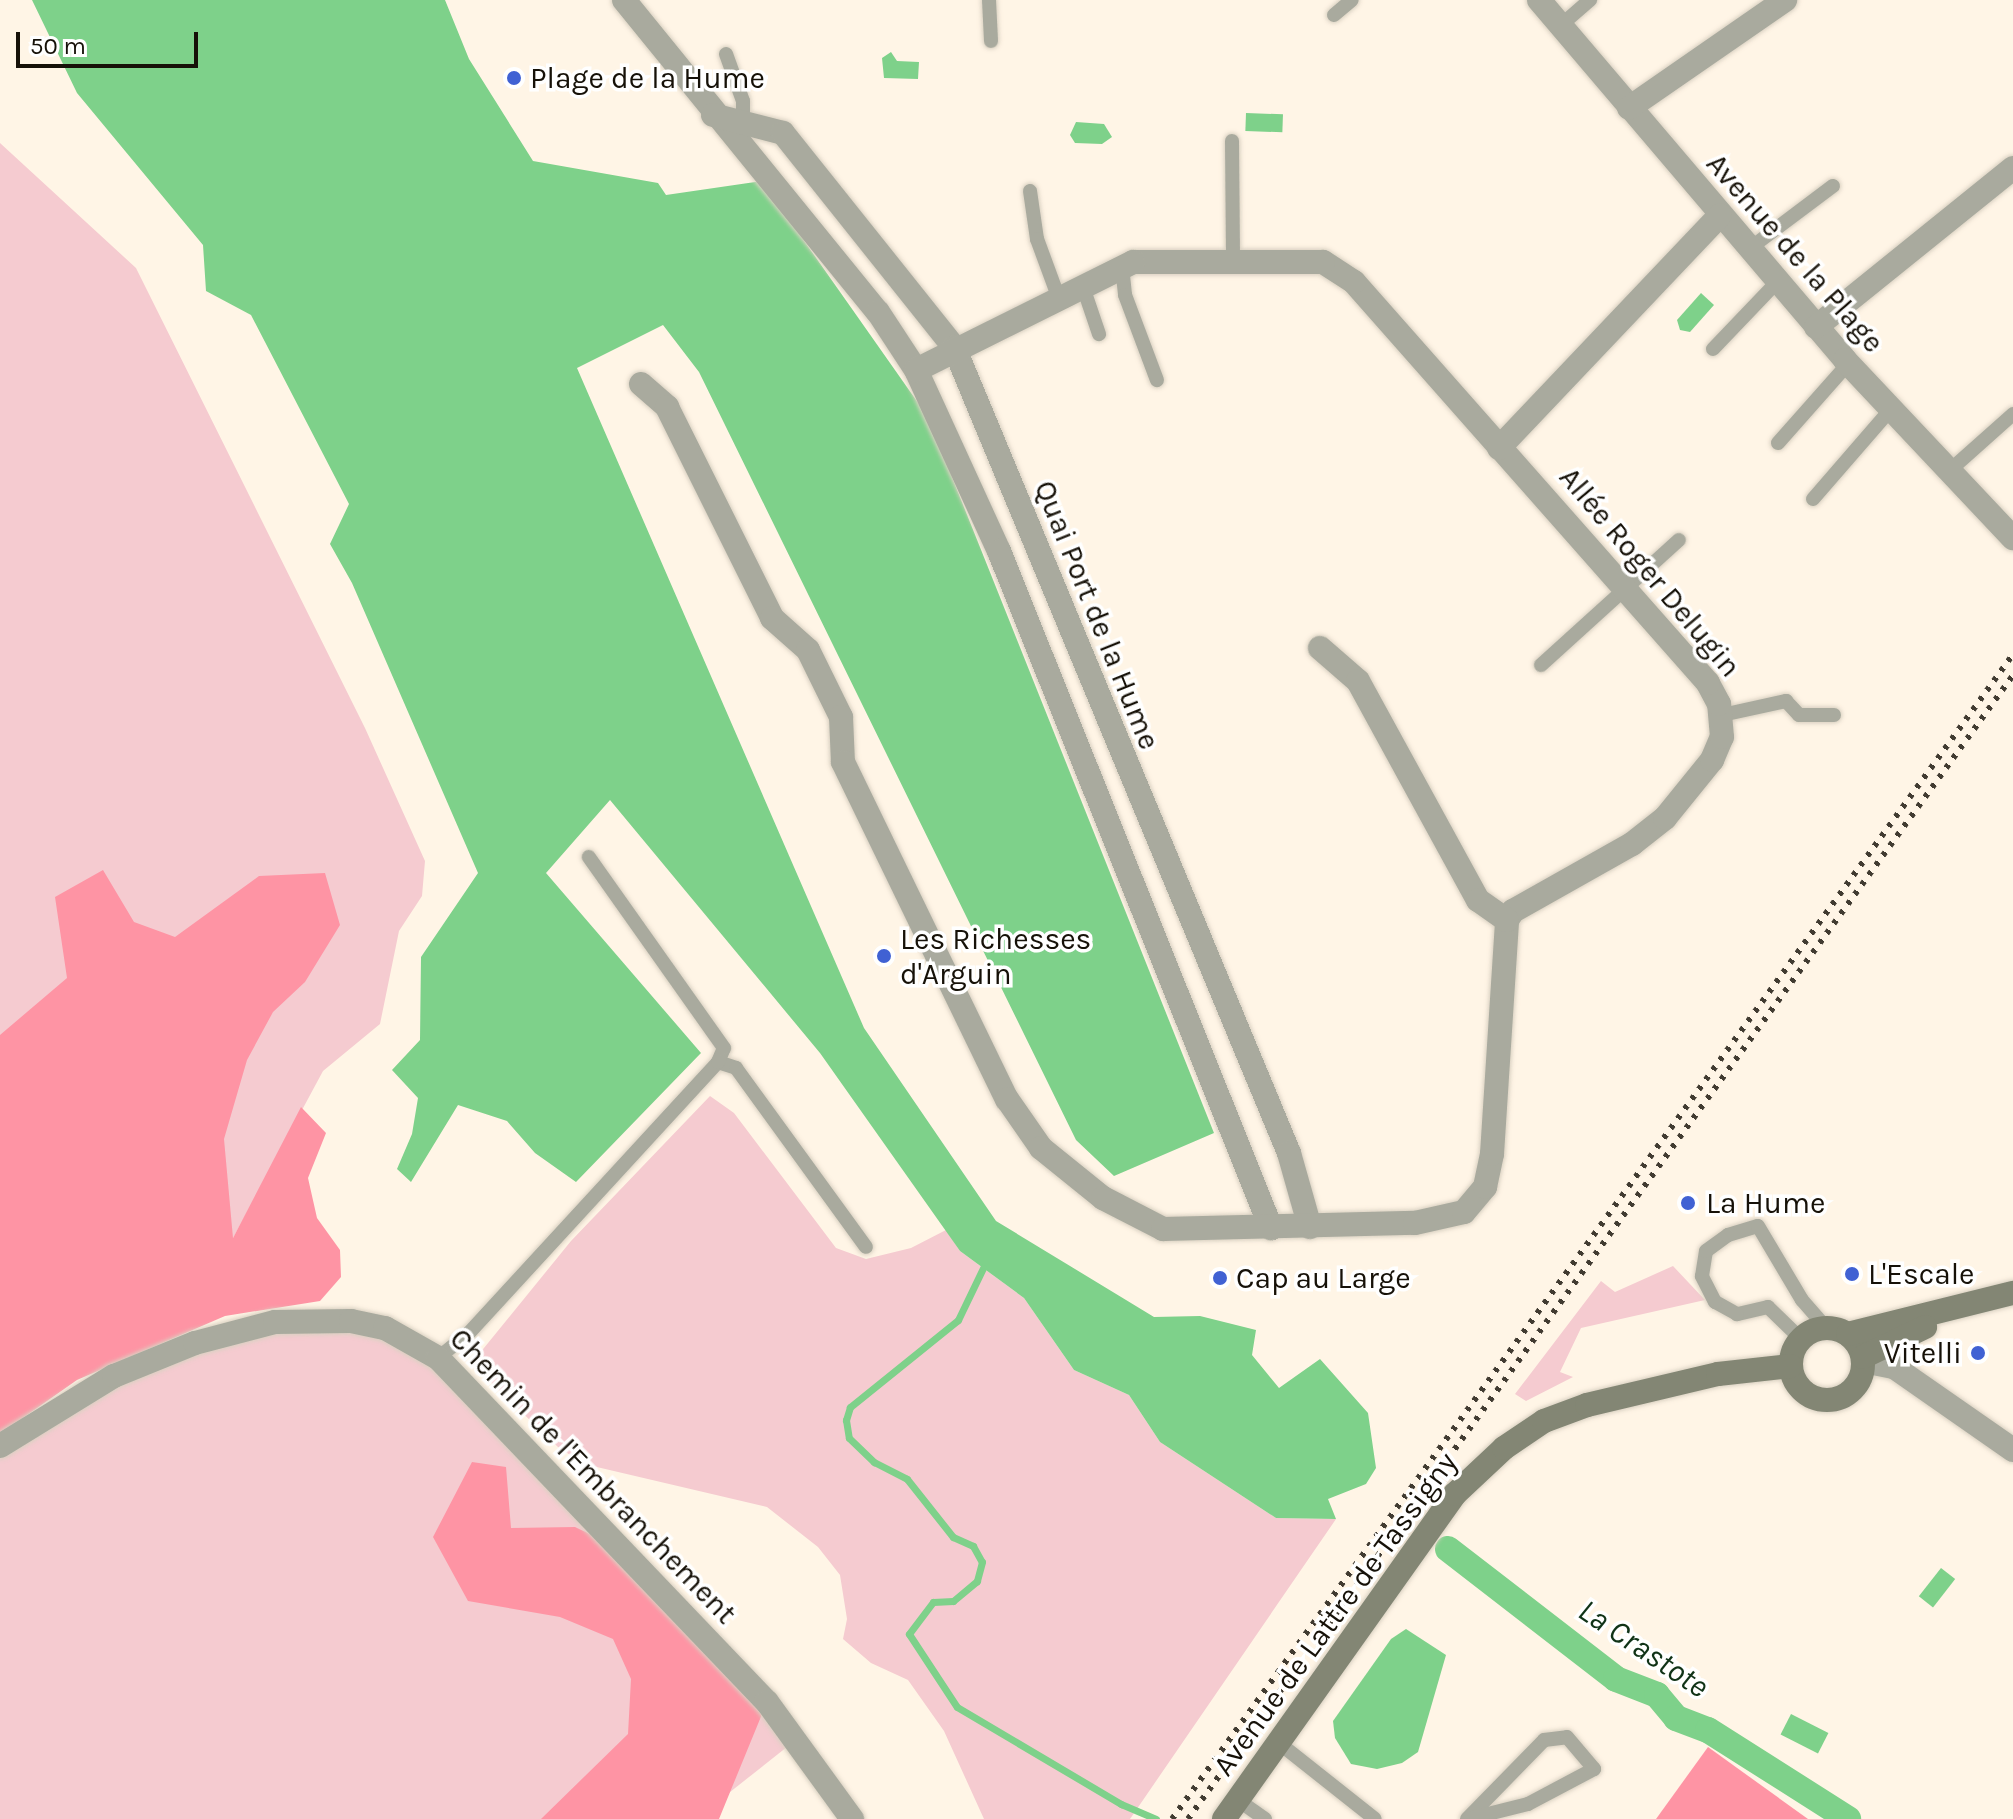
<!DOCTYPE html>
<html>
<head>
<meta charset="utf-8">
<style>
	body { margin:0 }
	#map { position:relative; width:2013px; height:1819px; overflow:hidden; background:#fff5e6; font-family:Karla,sans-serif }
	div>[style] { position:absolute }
	.green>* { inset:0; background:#f5cbd0 }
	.forest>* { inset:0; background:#fe94a4 }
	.water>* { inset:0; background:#7ed18a; transform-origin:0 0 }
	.stream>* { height:7px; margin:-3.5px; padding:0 3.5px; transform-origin:3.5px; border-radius:3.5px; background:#7ed18a }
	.canal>* { height:26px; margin:-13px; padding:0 13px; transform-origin:13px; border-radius:13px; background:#7ed18a }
	.roads { filter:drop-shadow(0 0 2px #dad1c2) drop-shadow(0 0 2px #dad1c2) }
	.service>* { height:14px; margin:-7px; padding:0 7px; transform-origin:7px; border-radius:7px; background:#a9aa9e }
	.minor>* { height:24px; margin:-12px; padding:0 12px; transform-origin:12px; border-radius:12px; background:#a9aa9e }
	.secondary>* { height:24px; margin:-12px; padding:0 12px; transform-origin:12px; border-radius:12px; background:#838674 }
	.secondary>.ring { margin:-12px; padding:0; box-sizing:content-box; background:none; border:24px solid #838674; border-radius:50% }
	.rail>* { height:6px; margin-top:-3px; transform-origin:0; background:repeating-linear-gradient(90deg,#413b31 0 4px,transparent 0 12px) }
	.dots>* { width:22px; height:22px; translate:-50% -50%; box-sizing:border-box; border:4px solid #fff; border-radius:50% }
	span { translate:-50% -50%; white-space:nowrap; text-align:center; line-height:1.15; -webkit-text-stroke:7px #fff; paint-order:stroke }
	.poi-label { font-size:30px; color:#161108 }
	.left { translate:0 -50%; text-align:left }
	.right { translate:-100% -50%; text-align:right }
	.street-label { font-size:30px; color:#161108 }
	.water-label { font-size:32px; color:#103317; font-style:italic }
	.scale { position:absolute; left:16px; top:32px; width:182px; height:36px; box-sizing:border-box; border:4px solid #161108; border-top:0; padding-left:10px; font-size:24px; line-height:28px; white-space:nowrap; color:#161108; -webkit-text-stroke:6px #fff; paint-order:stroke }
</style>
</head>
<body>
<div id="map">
	<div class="green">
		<div style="clip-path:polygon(0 143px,136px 268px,365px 728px,425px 861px,422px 896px,399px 931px,380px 1024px,323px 1071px,232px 1240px,0 1146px)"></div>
		<div style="clip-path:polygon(710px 1096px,734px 1113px,836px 1248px,866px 1259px,911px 1248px,946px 1230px,960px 1251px,1024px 1298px,1074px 1370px,1129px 1395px,1160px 1442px,1276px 1518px,1336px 1519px,1130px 1819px,984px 1819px,944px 1731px,908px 1680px,871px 1663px,843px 1639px,847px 1619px,840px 1575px,818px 1547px,767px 1507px,584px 1464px,558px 1447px,481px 1373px,475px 1359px,571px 1241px)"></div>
		<div style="clip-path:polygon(1673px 1266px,1705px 1300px,1581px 1328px,1560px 1372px,1573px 1377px,1526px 1401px,1515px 1394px,1601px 1281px,1615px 1292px)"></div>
		<div style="clip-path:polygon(307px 1322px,403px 1336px,797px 1739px,696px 1819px,0 1819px,0 1446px,114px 1376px)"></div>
	</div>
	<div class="forest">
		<div style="clip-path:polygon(103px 870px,134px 922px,175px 937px,259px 876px,325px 873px,340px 925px,305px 982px,273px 1012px,247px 1060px,224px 1139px,233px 1238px,301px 1107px,326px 1133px,308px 1178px,317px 1218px,340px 1250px,341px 1277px,320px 1301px,225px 1316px,77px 1380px,0 1434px,0 1035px,67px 978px,55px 897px)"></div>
		<div style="clip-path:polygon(472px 1462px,506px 1467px,511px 1528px,575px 1527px,623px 1550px,767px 1702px,719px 1819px,541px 1819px,628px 1734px,631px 1679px,613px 1639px,560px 1617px,468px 1601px,433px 1537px)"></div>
		<div style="clip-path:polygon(1708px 1747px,1808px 1819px,1656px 1819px)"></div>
	</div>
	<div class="water">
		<div style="clip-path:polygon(32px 0,445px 0,469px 59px,533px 161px,658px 183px,666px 195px,762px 181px,928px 417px,1214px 1133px,1114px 1176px,1076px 1140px,699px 372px,663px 325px,577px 368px,864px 1028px,996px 1221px,1154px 1317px,1200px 1316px,1256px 1330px,1252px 1355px,1279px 1388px,1320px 1359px,1368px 1413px,1376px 1468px,1366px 1484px,1328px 1499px,1336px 1519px,1276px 1518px,1160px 1442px,1129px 1395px,1074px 1370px,1024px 1298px,960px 1251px,820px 1053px,610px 800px,546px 873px,701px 1053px,576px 1182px,535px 1153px,507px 1121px,458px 1105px,411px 1182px,397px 1169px,412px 1134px,418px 1098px,392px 1070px,420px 1040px,421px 957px,478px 873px,352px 583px,330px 544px,349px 504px,251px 315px,206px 291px,203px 245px,77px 93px)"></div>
		<div style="clip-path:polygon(891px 52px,897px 61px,919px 62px,918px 79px,884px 78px,882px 58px)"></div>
		<div style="left:1246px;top:113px;width:37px;height:18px;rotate:2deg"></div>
		<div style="clip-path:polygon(1076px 122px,1104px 124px,1112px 137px,1102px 144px,1075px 143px,1070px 135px)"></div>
		<div style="clip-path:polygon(1701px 293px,1714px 305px,1690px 332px,1680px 330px,1677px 320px)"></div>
		<div style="left:1941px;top:1568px;width:18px;height:36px;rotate:38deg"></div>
		<div style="clip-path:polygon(1406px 1629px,1446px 1655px,1418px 1752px,1402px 1763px,1377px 1769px,1351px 1764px,1335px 1738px,1333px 1721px,1391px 1639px)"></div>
		<div style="left:1791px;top:1714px;width:42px;height:23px;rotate:27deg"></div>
	</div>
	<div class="stream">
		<div style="left:983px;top:1268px;width:58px;rotate:115.7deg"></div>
		<div style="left:958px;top:1320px;width:139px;rotate:141.1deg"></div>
		<div style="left:850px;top:1407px;width:14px;rotate:107deg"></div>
		<div style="left:846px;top:1420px;width:18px;rotate:81deg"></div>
		<div style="left:849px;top:1438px;width:35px;rotate:44deg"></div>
		<div style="left:874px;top:1462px;width:37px;rotate:27deg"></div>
		<div style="left:907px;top:1479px;width:74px;rotate:51.6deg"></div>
		<div style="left:953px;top:1537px;width:22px;rotate:24deg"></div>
		<div style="left:973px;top:1546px;width:18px;rotate:61deg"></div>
		<div style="left:982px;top:1562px;width:20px;rotate:105deg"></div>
		<div style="left:977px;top:1581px;width:31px;rotate:140deg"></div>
		<div style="left:953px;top:1601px;width:20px;rotate:177deg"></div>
		<div style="left:933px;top:1602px;width:40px;rotate:127deg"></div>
		<div style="left:909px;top:1634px;width:87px;rotate:56.7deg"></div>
		<div style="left:957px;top:1707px;width:191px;rotate:30.6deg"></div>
		<div style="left:1121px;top:1804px;width:38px;rotate:23deg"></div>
	</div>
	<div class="canal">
		<div style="left:1448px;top:1549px;width:212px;rotate:37.7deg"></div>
		<div style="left:1616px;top:1679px;width:44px;rotate:21.3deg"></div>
		<div style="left:1657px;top:1695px;width:30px;rotate:50deg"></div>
		<div style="left:1676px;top:1718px;width:34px;rotate:21deg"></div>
		<div style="left:1708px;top:1730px;width:166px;rotate:32.4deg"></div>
	</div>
	<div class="roads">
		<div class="service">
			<div style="left:989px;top:0;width:41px;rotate:87.2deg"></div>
			<div style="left:1334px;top:15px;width:23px;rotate:-40deg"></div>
			<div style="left:1560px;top:26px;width:40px;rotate:-41deg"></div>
			<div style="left:726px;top:54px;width:50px;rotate:70.1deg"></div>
			<div style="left:743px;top:101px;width:22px;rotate:90deg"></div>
			<div style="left:1232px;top:141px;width:118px;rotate:89.5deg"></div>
			<div style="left:1030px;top:191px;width:49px;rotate:81.7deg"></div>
			<div style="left:1037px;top:239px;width:61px;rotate:69.8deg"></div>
			<div style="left:1749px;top:249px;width:105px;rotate:-36.9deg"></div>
			<div style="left:1122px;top:266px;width:29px;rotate:84deg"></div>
			<div style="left:1125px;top:295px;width:91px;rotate:69.4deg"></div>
			<div style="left:1082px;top:284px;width:53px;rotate:71.2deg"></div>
			<div style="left:1713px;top:349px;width:93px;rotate:-46.3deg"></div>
			<div style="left:1778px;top:443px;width:106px;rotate:-48.5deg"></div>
			<div style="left:1948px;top:472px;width:87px;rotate:-41.7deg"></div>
			<div style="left:1813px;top:499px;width:118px;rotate:-49.1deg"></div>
			<div style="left:1541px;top:665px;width:186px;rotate:-42.2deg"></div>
			<div style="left:1722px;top:715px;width:66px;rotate:-12.3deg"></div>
			<div style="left:1786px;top:701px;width:19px;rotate:47deg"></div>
			<div style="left:1799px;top:715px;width:35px"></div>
			<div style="left:718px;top:1062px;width:19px;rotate:18deg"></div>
			<div style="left:736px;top:1068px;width:221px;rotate:54deg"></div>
			<div style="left:1801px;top:1339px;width:46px;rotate:-135.9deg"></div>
			<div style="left:1768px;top:1307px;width:32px;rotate:167deg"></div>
			<div style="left:1737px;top:1314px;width:25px;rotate:-151deg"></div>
			<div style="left:1715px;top:1302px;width:29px;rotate:-117deg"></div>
			<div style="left:1702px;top:1276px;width:25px;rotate:-81deg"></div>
			<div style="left:1706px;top:1251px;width:27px;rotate:-36deg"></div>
			<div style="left:1728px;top:1235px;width:31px;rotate:-17deg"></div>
			<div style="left:1758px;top:1226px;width:86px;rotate:59.3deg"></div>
			<div style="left:1802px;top:1300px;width:37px;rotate:49deg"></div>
			<div style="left:438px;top:1358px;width:38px;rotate:-39deg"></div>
			<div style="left:468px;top:1334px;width:369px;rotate:-47.4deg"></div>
			<div style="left:718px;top:1062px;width:15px;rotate:-67deg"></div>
			<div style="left:724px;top:1048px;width:234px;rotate:-125.3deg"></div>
			<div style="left:1279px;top:1743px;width:122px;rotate:38.4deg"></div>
			<div style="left:1238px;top:1800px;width:33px;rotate:35deg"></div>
			<div style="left:1467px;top:1819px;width:110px;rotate:-45.7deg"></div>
			<div style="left:1544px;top:1740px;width:23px;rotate:-7deg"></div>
			<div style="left:1567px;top:1737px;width:42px;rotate:49.8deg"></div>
			<div style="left:1594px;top:1769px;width:75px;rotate:152.1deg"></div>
			<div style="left:1528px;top:1804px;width:62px;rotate:166deg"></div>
		</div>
		<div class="minor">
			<div style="left:624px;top:0;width:402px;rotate:50.9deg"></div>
			<div style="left:878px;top:312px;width:69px;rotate:56.8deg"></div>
			<div style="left:916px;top:370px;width:199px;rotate:65.4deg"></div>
			<div style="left:999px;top:551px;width:730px;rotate:68.11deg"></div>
			<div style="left:1539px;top:0;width:472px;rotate:49.6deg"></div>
			<div style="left:1845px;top:360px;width:245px;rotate:46.7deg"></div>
			<div style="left:1629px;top:108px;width:190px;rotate:-34.7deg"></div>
			<div style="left:713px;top:115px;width:72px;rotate:14.4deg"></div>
			<div style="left:783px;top:133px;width:274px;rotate:51.4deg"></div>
			<div style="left:954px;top:347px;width:873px;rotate:67.43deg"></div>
			<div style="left:1289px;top:1153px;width:77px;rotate:74.2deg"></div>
			<div style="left:1816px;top:327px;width:253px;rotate:-38.9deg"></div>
			<div style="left:641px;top:384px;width:35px;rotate:41deg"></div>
			<div style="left:667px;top:407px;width:236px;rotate:63.5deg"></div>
			<div style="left:772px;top:618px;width:48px;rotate:41.6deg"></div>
			<div style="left:808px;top:650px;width:75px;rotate:63.8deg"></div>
			<div style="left:841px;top:717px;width:45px;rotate:87.5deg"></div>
			<div style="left:843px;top:762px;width:375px;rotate:64.1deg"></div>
			<div style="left:1007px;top:1099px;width:60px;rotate:55.2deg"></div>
			<div style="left:1041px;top:1148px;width:80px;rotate:38.9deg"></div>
			<div style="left:1103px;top:1198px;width:68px;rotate:27.3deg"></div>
			<div style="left:1163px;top:1229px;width:252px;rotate:-1.4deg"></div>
			<div style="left:1415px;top:1223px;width:50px;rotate:-12.7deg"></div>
			<div style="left:1464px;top:1212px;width:33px;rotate:-50deg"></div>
			<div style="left:1485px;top:1187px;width:34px;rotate:-78deg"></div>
			<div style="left:1492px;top:1154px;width:234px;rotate:-86.3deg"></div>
			<div style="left:1507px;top:920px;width:11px;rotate:-56deg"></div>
			<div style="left:1513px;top:911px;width:137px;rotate:-29.4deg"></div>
			<div style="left:1632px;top:844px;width:42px;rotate:-38.2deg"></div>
			<div style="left:1665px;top:818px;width:75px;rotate:-51deg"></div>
			<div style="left:1712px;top:760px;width:25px;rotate:-67deg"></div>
			<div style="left:1722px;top:737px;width:33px;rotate:-95deg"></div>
			<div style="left:1719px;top:704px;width:24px;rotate:-118deg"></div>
			<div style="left:1708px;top:683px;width:535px;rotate:-131.44deg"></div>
			<div style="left:1354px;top:282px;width:37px;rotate:-147deg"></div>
			<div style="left:1323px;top:262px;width:190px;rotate:180deg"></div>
			<div style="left:1133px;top:262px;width:242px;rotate:153.5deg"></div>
			<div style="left:1499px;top:448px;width:321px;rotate:-46.5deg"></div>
			<div style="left:1320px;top:648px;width:50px;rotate:41deg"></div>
			<div style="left:1358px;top:681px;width:250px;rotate:61.3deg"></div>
			<div style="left:1478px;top:900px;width:35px;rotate:35deg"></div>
			<div style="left:1863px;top:1361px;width:32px;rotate:11deg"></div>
			<div style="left:1894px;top:1367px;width:145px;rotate:34.9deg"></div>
			<div style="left:0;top:1446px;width:134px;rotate:-31.6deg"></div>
			<div style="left:114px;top:1376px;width:87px;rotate:-22.2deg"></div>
			<div style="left:195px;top:1343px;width:83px;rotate:-14.7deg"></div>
			<div style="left:275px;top:1322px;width:76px;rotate:-0.8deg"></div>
			<div style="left:351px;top:1321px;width:35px;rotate:12deg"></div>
			<div style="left:385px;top:1328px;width:61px;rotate:29.5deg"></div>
			<div style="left:438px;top:1358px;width:476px;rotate:46.3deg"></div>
			<div style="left:767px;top:1702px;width:145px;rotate:54deg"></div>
		</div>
		<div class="secondary">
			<div class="ring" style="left:1791px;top:1328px;width:48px;height:48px"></div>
			<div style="left:1848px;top:1334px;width:170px;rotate:-14deg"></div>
			<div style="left:1863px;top:1357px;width:69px;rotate:-25.8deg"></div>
			<div style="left:1224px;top:1819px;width:399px;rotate:-54.6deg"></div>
			<div style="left:1455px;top:1494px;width:67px;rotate:-43.2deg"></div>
			<div style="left:1504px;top:1448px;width:48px;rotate:-34deg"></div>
			<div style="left:1544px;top:1421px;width:46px;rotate:-20.4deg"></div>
			<div style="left:1587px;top:1405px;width:135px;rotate:-13.3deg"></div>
			<div style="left:1718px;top:1374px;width:73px;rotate:-6.3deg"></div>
		</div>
	</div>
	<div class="rail">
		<div style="left:1172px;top:1819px;width:1437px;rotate:-54.17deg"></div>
		<div style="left:1188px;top:1819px;width:1410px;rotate:-54.2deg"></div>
	</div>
	<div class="dots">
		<div style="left:514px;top:78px;background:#4061d3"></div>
		<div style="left:884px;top:956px;background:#4061d3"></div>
		<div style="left:1688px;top:1203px;background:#4061d3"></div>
		<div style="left:1852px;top:1274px;background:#4061d3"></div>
		<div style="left:1220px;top:1278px;background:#4061d3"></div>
		<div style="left:1978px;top:1353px;background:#4061d3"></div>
	</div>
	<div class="poi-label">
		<span class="left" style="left:530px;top:78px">Plage de la Hume</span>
		<span class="left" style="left:900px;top:956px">Les Richesses<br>d'Arguin</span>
		<span class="left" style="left:1706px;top:1203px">La Hume</span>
		<span class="left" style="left:1868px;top:1274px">L'Escale</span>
		<span class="left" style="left:1236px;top:1278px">Cap au Large</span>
		<span class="right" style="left:1962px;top:1353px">Vitelli</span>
	</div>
	<div class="street-label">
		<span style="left:1795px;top:253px;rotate:49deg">Avenue de la Plage</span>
		<span style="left:1650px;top:572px;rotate:50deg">Allée Roger Delugin</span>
		<span style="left:1097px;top:615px;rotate:68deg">Quai Port de la Hume</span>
		<span style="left:593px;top:1476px;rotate:46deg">Chemin de l'Embranchement</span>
		<span style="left:1335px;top:1614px;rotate:-54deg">Avenue de Lattre de Tassigny</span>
	</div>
	<div class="water-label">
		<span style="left:1643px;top:1649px;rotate:34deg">La Crastote</span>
	</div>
	<div class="scale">50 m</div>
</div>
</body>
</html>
